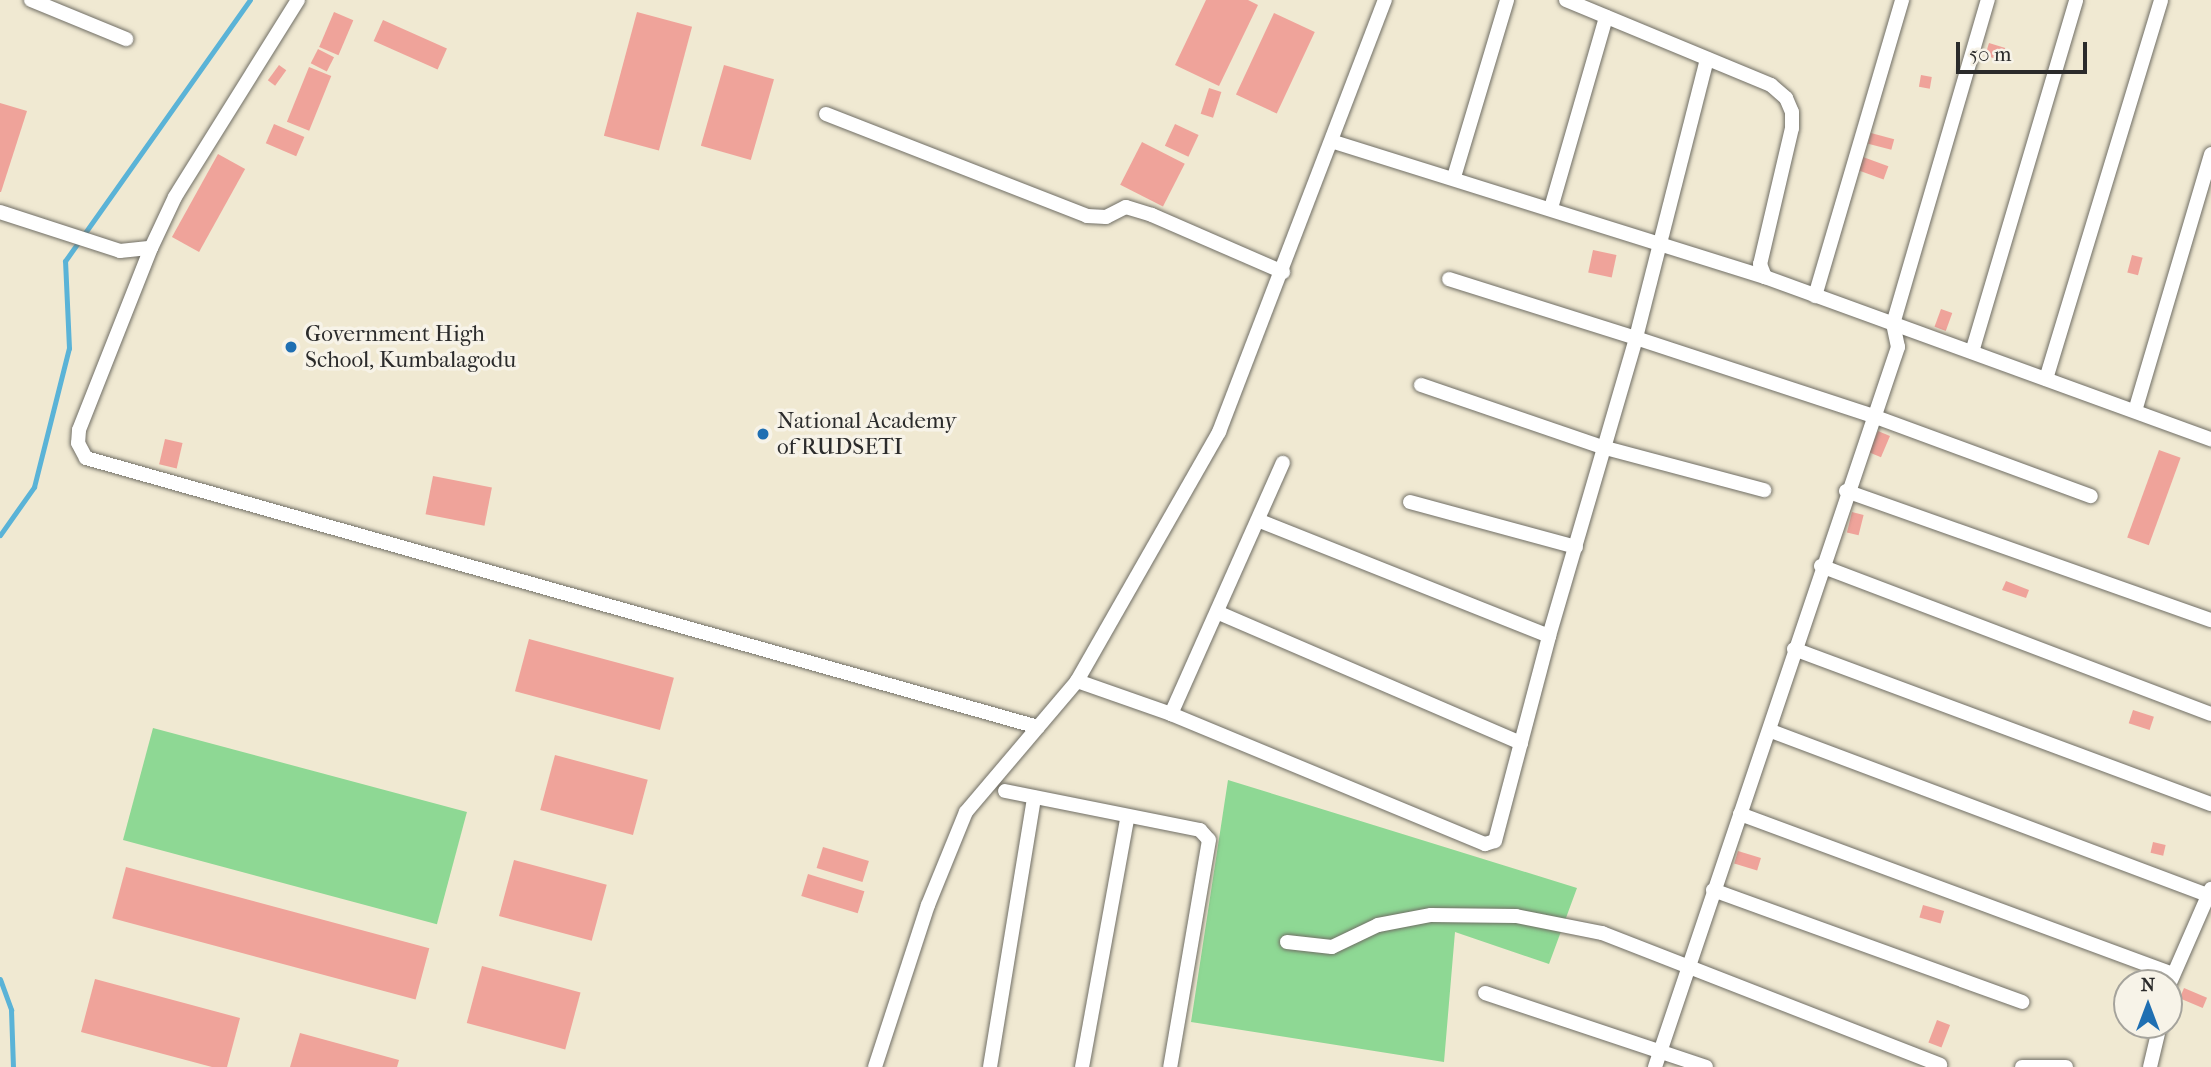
<!DOCTYPE html>
<html>
<head>
<meta charset="utf-8">
<style>
	body { margin:0 }
	#map { position:relative; width:2211px; height:1067px; overflow:hidden; background:#f0e9d2; font-family:"IM FELL French Canon",serif }
	div>[style] { position:absolute }
	.green>* { inset:0; background:#8ed894; transform-origin:0 0 }
	.stream>* { height:5px; margin:-2.5px; padding:0 2.5px; transform-origin:2.5px; border-radius:2.5px; background:#5ab3d7 }
	.building>* { inset:0; background:#efa39a; transform-origin:0 0 }
	.roads { filter:drop-shadow(0 0 2px #706e65) drop-shadow(0 0 2px #706e65) }
	.minor>* { height:14px; margin:-7px; padding:0 7px; transform-origin:7px; border-radius:7px; background:#fff }
	.dots>* { width:19px; height:19px; translate:-50% -50%; box-sizing:border-box; border:4px solid #f7f3e8; border-radius:50% }
	span { translate:-50% -50%; white-space:nowrap; text-align:center; line-height:1.15; -webkit-text-stroke:7px #f7f3e8; paint-order:stroke }
	.poi-label { font-size:23px; color:#2b2b2b }
	.left { translate:0 -50%; text-align:left }
	.north { position:absolute; left:2113px; top:969px; width:70px; height:70px; box-sizing:border-box; background:#f7f3e8; border:2px solid #a5a39c; border-radius:50%; rotate:0deg; font-size:19px; font-weight:700; line-height:28px; text-align:center; color:#2b2b2b }
	.north::after { content:''; display:block; margin:auto; width:24px; height:32px; background:#1f6fb2; clip-path:polygon(50% 0,100% 100%,50% 72%,0 100%) }
	.scale { position:absolute; left:1956px; top:42px; width:131px; height:32px; box-sizing:border-box; border:4px solid #2b2b2b; border-top:0; padding-left:9px; font-size:21px; line-height:24px; white-space:nowrap; color:#2b2b2b; -webkit-text-stroke:5px #f7f3e8; paint-order:stroke }
</style>
</head>
<body>
<div id="map">
	<div class="green">
		<div style="left:153px;top:728px;width:325px;height:116px;rotate:15deg"></div>
		<div style="clip-path:polygon(1228px 780px,1577px 888px,1549px 964px,1455px 932px,1444px 1062px,1191px 1022px)"></div>
	</div>
	<div class="stream">
		<div style="left:0;top:535px;width:59px;rotate:-54.7deg"></div>
		<div style="left:34px;top:487px;width:143px;rotate:-75.9deg"></div>
		<div style="left:69px;top:348px;width:87px;rotate:-92.6deg"></div>
		<div style="left:65px;top:261px;width:320px;rotate:-54.7deg"></div>
		<div style="left:0;top:979px;width:33px;rotate:70deg"></div>
		<div style="left:11px;top:1010px;width:57px;rotate:88deg"></div>
	</div>
	<div class="building">
		<div style="clip-path:polygon(1206px 0,1248px 0,1258px 5px,1219px 86px,1175px 65px)"></div>
		<div style="left:334px;top:12px;width:21px;height:38px;rotate:23deg"></div>
		<div style="left:637px;top:12px;width:57px;height:128px;rotate:15deg"></div>
		<div style="left:1274px;top:13px;width:45px;height:90px;rotate:25deg"></div>
		<div style="left:383px;top:20px;width:70px;height:23px;rotate:24deg"></div>
		<div style="left:1989px;top:43px;width:17px;height:13px;rotate:17deg"></div>
		<div style="left:318px;top:49px;width:18px;height:16px;rotate:27deg"></div>
		<div style="left:279px;top:65px;width:9px;height:19px;rotate:36deg"></div>
		<div style="left:724px;top:65px;width:52px;height:84px;rotate:16deg"></div>
		<div style="left:309px;top:67px;width:24px;height:59px;rotate:22deg"></div>
		<div style="left:1921px;top:75px;width:11px;height:12px;rotate:10deg"></div>
		<div style="left:1209px;top:88px;width:13px;height:27px;rotate:18deg"></div>
		<div style="clip-path:polygon(0 103px,27px 111px,1px 192px,0 192px)"></div>
		<div style="left:274px;top:124px;width:33px;height:21px;rotate:23deg"></div>
		<div style="left:1175px;top:124px;width:26px;height:24px;rotate:25deg"></div>
		<div style="left:1871px;top:133px;width:24px;height:11px;rotate:15deg"></div>
		<div style="left:1142px;top:142px;width:48px;height:48px;rotate:27deg"></div>
		<div style="left:218px;top:154px;width:31px;height:95px;rotate:29deg"></div>
		<div style="left:1863px;top:157px;width:27px;height:14px;rotate:20deg"></div>
		<div style="left:1593px;top:250px;width:24px;height:23px;rotate:12deg"></div>
		<div style="left:2132px;top:255px;width:11px;height:18px;rotate:15deg"></div>
		<div style="left:1941px;top:309px;width:12px;height:19px;rotate:20deg"></div>
		<div style="left:1878px;top:431px;width:13px;height:23px;rotate:23deg"></div>
		<div style="left:165px;top:439px;width:18px;height:26px;rotate:13deg"></div>
		<div style="left:2159px;top:450px;width:23px;height:93px;rotate:20deg"></div>
		<div style="left:433px;top:476px;width:60px;height:39px;rotate:11deg"></div>
		<div style="left:1852px;top:512px;width:12px;height:21px;rotate:14deg"></div>
		<div style="clip-path:polygon(2006px 581px,2029px 590px,2026px 598px,2002px 590px)"></div>
		<div style="left:529px;top:639px;width:150px;height:54px;rotate:15deg"></div>
		<div style="left:2133px;top:710px;width:22px;height:14px;rotate:18deg"></div>
		<div style="left:555px;top:755px;width:96px;height:57px;rotate:15deg"></div>
		<div style="left:2153px;top:842px;width:13px;height:11px;rotate:13deg"></div>
		<div style="left:823px;top:847px;width:48px;height:22px;rotate:17deg"></div>
		<div style="left:1738px;top:851px;width:24px;height:13px;rotate:17deg"></div>
		<div style="left:514px;top:860px;width:96px;height:58px;rotate:15deg"></div>
		<div style="left:126px;top:867px;width:314px;height:53px;rotate:15deg"></div>
		<div style="left:808px;top:874px;width:59px;height:23px;rotate:17deg"></div>
		<div style="left:1923px;top:905px;width:22px;height:13px;rotate:16deg"></div>
		<div style="left:482px;top:966px;width:102px;height:59px;rotate:15deg"></div>
		<div style="clip-path:polygon(95px 979px,240px 1018px,227px 1067px,212px 1067px,81px 1032px)"></div>
		<div style="left:2184px;top:988px;width:25px;height:11px;rotate:23deg"></div>
		<div style="left:1937px;top:1020px;width:14px;height:24px;rotate:21deg"></div>
		<div style="clip-path:polygon(300px 1033px,399px 1060px,397px 1067px,290px 1067px)"></div>
	</div>
	<div class="roads">
		<div class="minor">
			<div style="left:31px;top:0;width:103px;rotate:22.3deg"></div>
			<div style="left:298px;top:0;width:232px;rotate:122deg"></div>
			<div style="left:175px;top:197px;width:56px;rotate:115.2deg"></div>
			<div style="left:151px;top:248px;width:196px;rotate:111.6deg"></div>
			<div style="left:79px;top:430px;width:13px;rotate:94deg"></div>
			<div style="left:78px;top:443px;width:17px;rotate:62deg"></div>
			<div style="left:86px;top:458px;width:989px;rotate:15.78deg"></div>
			<div style="left:1566px;top:0;width:222px;rotate:22.5deg"></div>
			<div style="left:1771px;top:85px;width:20px;rotate:41deg"></div>
			<div style="left:1786px;top:98px;width:15px;rotate:67deg"></div>
			<div style="left:1792px;top:112px;width:16px;rotate:90deg"></div>
			<div style="left:1792px;top:128px;width:140px;rotate:103.2deg"></div>
			<div style="left:1760px;top:264px;width:14px;rotate:69deg"></div>
			<div style="left:1707px;top:59px;width:288px;rotate:104.3deg"></div>
			<div style="left:1636px;top:338px;width:250px;rotate:18.2deg"></div>
			<div style="left:1873px;top:416px;width:232px;rotate:20.2deg"></div>
			<div style="left:826px;top:114px;width:280px;rotate:21.3deg"></div>
			<div style="left:1087px;top:216px;width:19px;rotate:3deg"></div>
			<div style="left:1106px;top:217px;width:22px;rotate:-27deg"></div>
			<div style="left:1126px;top:207px;width:27px;rotate:17deg"></div>
			<div style="left:1152px;top:215px;width:143px;rotate:23.5deg"></div>
			<div style="left:1334px;top:142px;width:452px;rotate:17.4deg"></div>
			<div style="left:1765px;top:277px;width:475px;rotate:20deg"></div>
			<div style="left:1454px;top:177px;width:185px;rotate:-73.3deg"></div>
			<div style="left:1551px;top:208px;width:199px;rotate:-73.9deg"></div>
			<div style="left:0;top:212px;width:126px;rotate:18deg"></div>
			<div style="left:120px;top:251px;width:31px;rotate:-6deg"></div>
			<div style="left:1815px;top:296px;width:309px;rotate:-73.6deg"></div>
			<div style="left:1972px;top:352px;width:367px;rotate:-73.5deg"></div>
			<div style="left:2046px;top:379px;width:396px;rotate:-73.1deg"></div>
			<div style="left:1421px;top:385px;width:191px;rotate:18.9deg"></div>
			<div style="left:1602px;top:447px;width:168px;rotate:14.9deg"></div>
			<div style="left:2135px;top:411px;width:268px;rotate:-73.5deg"></div>
			<div style="left:1846px;top:491px;width:387px;rotate:19.5deg"></div>
			<div style="left:1410px;top:502px;width:172px;rotate:15.2deg"></div>
			<div style="left:1260px;top:521px;width:311px;rotate:21.7deg"></div>
			<div style="left:1821px;top:566px;width:417px;rotate:20.8deg"></div>
			<div style="left:1219px;top:613px;width:329px;rotate:23.3deg"></div>
			<div style="left:1794px;top:649px;width:445px;rotate:20.4deg"></div>
			<div style="left:1077px;top:681px;width:100px;rotate:19.3deg"></div>
			<div style="left:1171px;top:714px;width:340px;rotate:22.5deg"></div>
			<div style="left:1485px;top:844px;width:10px;rotate:-17deg"></div>
			<div style="left:1495px;top:841px;width:212px;rotate:-75.2deg"></div>
			<div style="left:1549px;top:636px;width:310px;rotate:-73.7deg"></div>
			<div style="left:1636px;top:338px;width:196px;rotate:-162.5deg"></div>
			<div style="left:1171px;top:714px;width:275px;rotate:-66deg"></div>
			<div style="left:1771px;top:731px;width:467px;rotate:20.6deg"></div>
			<div style="left:1005px;top:791px;width:199px;rotate:11.3deg"></div>
			<div style="left:1200px;top:830px;width:13px;rotate:48deg"></div>
			<div style="left:1209px;top:840px;width:230px;rotate:99.7deg"></div>
			<div style="left:1740px;top:814px;width:461px;rotate:20.3deg"></div>
			<div style="left:1713px;top:890px;width:329px;rotate:19.9deg"></div>
			<div style="left:1287px;top:942px;width:45px;rotate:6.3deg"></div>
			<div style="left:1332px;top:947px;width:51px;rotate:-25.6deg"></div>
			<div style="left:1378px;top:925px;width:54px;rotate:-10.7deg"></div>
			<div style="left:1431px;top:915px;width:85px;rotate:0.7deg"></div>
			<div style="left:1516px;top:916px;width:88px;rotate:11.2deg"></div>
			<div style="left:1602px;top:933px;width:363px;rotate:21.3deg"></div>
			<div style="left:2169px;top:985px;width:105px;rotate:-66.4deg"></div>
			<div style="left:1485px;top:993px;width:233px;rotate:18.5deg"></div>
			<div style="left:875px;top:1067px;width:170px;rotate:-71.9deg"></div>
			<div style="left:928px;top:905px;width:100px;rotate:-67.8deg"></div>
			<div style="left:966px;top:812px;width:172px;rotate:-49.7deg"></div>
			<div style="left:1077px;top:681px;width:287px;rotate:-60.3deg"></div>
			<div style="left:1219px;top:432px;width:463px;rotate:-69deg"></div>
			<div style="left:990px;top:1067px;width:273px;rotate:-80.7deg"></div>
			<div style="left:1082px;top:1067px;width:252px;rotate:-79.7deg"></div>
			<div style="left:1655px;top:1067px;width:760px;rotate:-71.35deg"></div>
			<div style="left:1898px;top:347px;width:24px;rotate:-102deg"></div>
			<div style="left:1893px;top:324px;width:338px;rotate:-73.7deg"></div>
			<div style="left:2022px;top:1067px;width:44px"></div>
			<div style="left:2150px;top:1067px;width:43px;rotate:-76.6deg"></div>
		</div>
	</div>
	<div class="dots">
		<div style="left:291px;top:347px;background:#1f6fb2"></div>
		<div style="left:763px;top:434px;background:#1f6fb2"></div>
	</div>
	<div class="poi-label">
		<span class="left" style="left:305px;top:347px">Government High<br>School, Kumbalagodu</span>
		<span class="left" style="left:777px;top:434px">National Academy<br>of RUDSETI</span>
	</div>
	<div class="north">N</div>
	<div class="scale">50 m</div>
</div>
</body>
</html>
